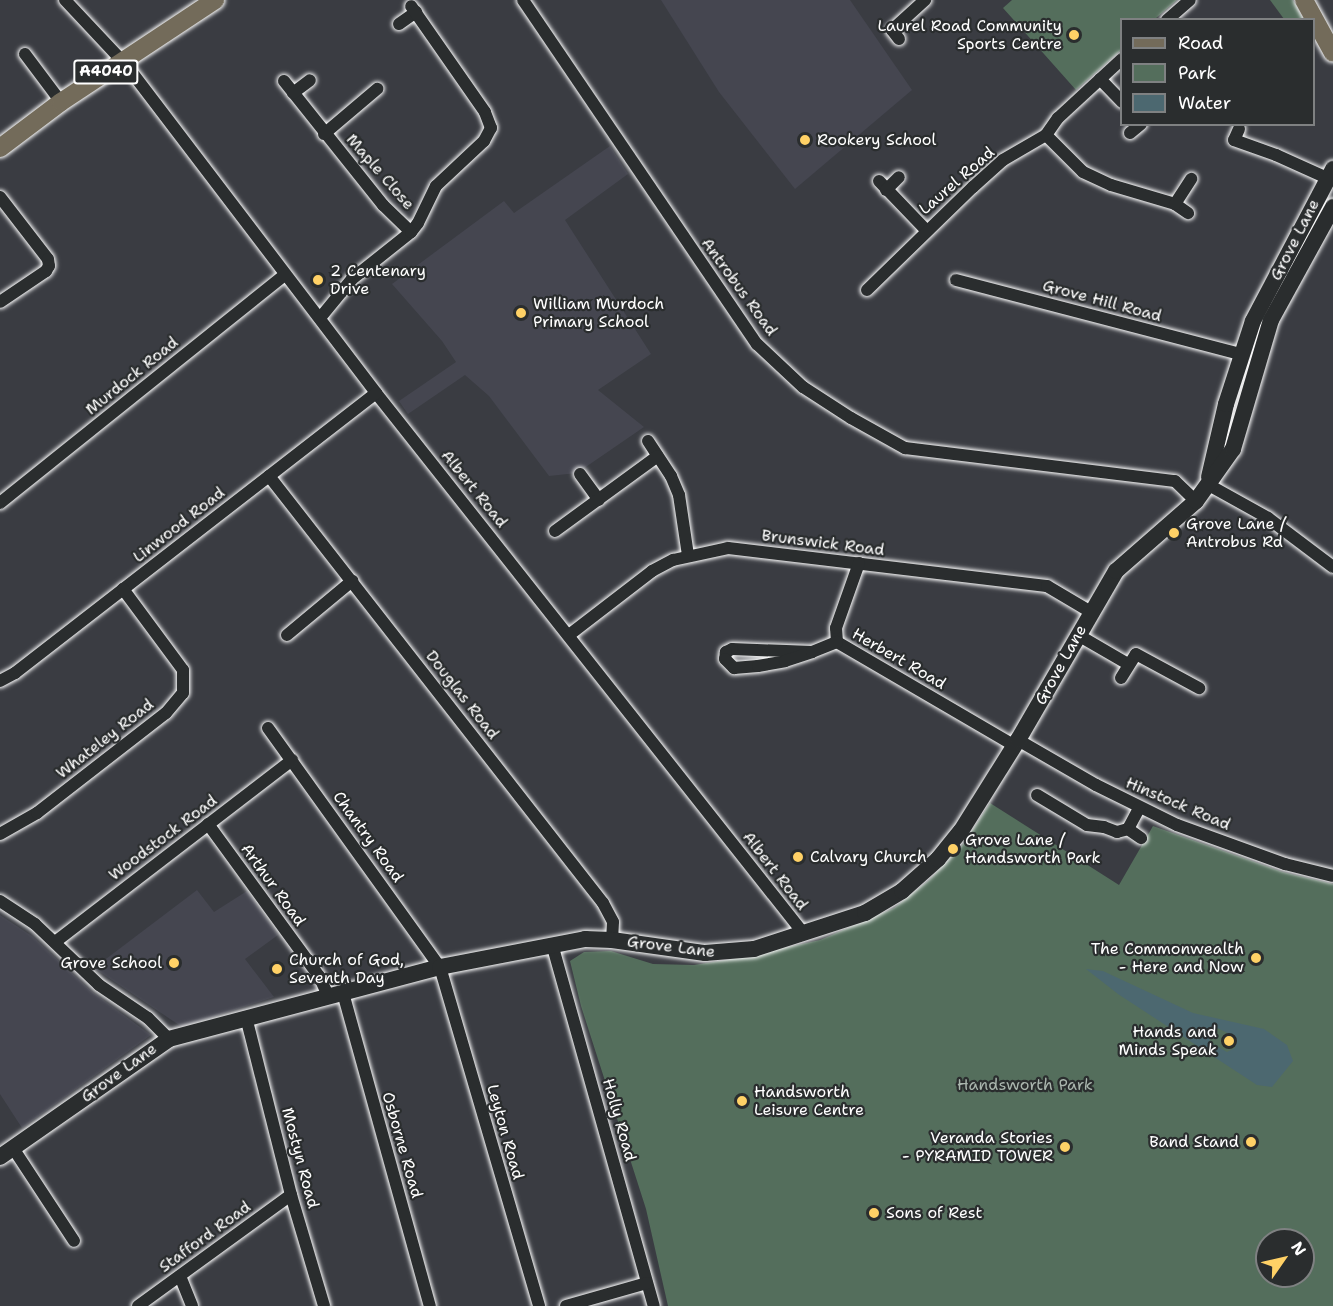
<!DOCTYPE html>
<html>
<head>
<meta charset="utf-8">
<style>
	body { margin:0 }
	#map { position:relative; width:1333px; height:1306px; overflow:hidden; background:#3a3c42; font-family:"Shantell Sans",sans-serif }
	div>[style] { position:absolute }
	.built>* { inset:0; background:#454650 }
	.green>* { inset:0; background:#546e5c }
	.water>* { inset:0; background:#4c6870 }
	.roads { filter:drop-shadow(0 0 2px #fff) drop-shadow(0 0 2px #fff) }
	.street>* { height:12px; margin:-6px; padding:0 6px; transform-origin:6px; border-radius:6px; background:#2a2d2e }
	.secondary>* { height:16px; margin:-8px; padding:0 8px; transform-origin:8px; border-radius:8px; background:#2a2d2e }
	.primary>* { height:18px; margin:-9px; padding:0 9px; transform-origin:9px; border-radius:9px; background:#736b5a }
	.dots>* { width:16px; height:16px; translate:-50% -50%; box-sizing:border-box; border:3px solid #2a2d2e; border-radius:50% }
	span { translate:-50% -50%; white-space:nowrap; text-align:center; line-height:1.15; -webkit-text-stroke:4.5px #2a2d2e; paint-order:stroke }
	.shield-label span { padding:2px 4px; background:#2a2d2e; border:2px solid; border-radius:4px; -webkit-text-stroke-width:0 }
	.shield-label { font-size:15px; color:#fff; font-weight:700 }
	.poi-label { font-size:16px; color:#fff }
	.right { translate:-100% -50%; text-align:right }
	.left { translate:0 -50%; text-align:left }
	.street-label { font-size:16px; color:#fff }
	.park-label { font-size:16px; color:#aab6ae }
	.legend { position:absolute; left:1120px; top:18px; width:195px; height:108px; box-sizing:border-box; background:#2a2d2e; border:2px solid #7f8182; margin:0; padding:8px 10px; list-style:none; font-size:18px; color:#fff }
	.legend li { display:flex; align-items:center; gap:12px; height:30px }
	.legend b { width:30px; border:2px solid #7f8182 }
	.north { position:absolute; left:1255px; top:1228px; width:60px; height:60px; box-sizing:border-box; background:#2a2d2e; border:2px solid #7f8182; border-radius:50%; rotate:56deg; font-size:16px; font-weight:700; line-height:24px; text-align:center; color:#fff }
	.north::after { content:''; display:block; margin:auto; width:21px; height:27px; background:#ffd166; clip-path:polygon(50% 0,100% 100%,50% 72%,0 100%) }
</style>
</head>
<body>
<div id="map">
	<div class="built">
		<div style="clip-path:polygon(661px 0,850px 0,912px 90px,795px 189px,719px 92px)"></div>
		<div style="clip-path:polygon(610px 146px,628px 174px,565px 220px,651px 354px,598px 390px,644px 427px,577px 473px,549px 476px,489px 396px,465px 375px,408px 414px,399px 401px,456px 362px,442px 341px,392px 284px,504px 201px,514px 213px)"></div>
		<div style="clip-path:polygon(197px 890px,214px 912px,247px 891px,278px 935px,245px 959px,274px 997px,182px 1027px,94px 968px)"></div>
		<div style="clip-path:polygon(0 915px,32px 936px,91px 991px,151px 1035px,22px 1128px,0 1094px)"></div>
	</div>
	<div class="green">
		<div style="clip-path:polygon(1012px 0,1177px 0,1155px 19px,1122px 20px,1121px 50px,1076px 90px,1003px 8px)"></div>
		<div style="clip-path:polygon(1270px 0,1293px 0,1303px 19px,1284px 19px)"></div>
		<div style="clip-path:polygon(evenodd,990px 803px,1119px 885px,1153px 826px,1283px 872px,1333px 884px,1333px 1306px,668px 1306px,646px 1209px,581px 1006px,570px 961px,584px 952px,611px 951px,653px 964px,694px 965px,732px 959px,820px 940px,894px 908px,929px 880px,963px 844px,990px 803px,1267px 1240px,1303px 1240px,1303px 1276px,1267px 1276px,1267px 1240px)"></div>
	</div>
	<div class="water">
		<div style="clip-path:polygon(evenodd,1086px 969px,1103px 971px,1193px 1013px,1264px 1029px,1287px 1045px,1293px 1061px,1272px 1087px,1257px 1085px,1118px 994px,1086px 969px,1217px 1028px,1232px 1035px,1236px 1041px,1235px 1048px,1227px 1052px,1210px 1042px,1208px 1031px,1217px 1028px)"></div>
	</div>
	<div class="roads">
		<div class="street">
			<div style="left:65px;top:0;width:91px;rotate:46.8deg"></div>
			<div style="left:127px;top:66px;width:411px;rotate:52.7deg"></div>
			<div style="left:376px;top:393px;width:690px;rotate:51.65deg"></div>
			<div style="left:523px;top:0;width:416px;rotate:55.8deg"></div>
			<div style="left:757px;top:344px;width:63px;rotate:43.1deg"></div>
			<div style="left:803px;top:387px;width:57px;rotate:32.9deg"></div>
			<div style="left:851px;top:418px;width:62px;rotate:29.1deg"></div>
			<div style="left:905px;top:448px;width:272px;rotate:7deg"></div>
			<div style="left:1175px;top:481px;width:29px;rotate:44deg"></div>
			<div style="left:1167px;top:20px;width:30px;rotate:-41deg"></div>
			<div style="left:399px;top:24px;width:21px;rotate:-35deg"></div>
			<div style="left:899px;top:39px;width:11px;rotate:-128deg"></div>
			<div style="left:892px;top:30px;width:45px;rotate:-42.3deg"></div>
			<div style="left:25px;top:54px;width:60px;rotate:53.1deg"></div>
			<div style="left:1100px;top:79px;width:32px;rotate:46deg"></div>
			<div style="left:284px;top:81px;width:159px;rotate:51.4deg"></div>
			<div style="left:383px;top:205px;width:39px;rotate:44deg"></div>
			<div style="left:293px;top:93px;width:21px;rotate:-37deg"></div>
			<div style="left:1239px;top:129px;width:12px;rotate:114deg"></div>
			<div style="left:1234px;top:140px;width:45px;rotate:19.7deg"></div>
			<div style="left:1276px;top:155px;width:56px;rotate:24.3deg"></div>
			<div style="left:1130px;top:133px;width:14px;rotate:-39deg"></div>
			<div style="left:324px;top:134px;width:70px;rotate:-40.3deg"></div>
			<div style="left:1046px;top:135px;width:52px;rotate:45deg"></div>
			<div style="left:1083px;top:172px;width:31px;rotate:25deg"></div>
			<div style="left:1111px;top:185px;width:67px;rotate:16.5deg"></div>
			<div style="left:1175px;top:204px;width:16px;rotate:35deg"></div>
			<div style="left:879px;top:181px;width:68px;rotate:46.2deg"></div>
			<div style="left:886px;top:190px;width:18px;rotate:-45deg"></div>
			<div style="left:0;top:197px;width:78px;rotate:52.3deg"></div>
			<div style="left:48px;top:259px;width:7px;rotate:82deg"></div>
			<div style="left:49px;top:266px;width:6px;rotate:121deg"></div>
			<div style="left:46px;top:271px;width:55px;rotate:146deg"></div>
			<div style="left:1175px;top:204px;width:30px;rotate:-57deg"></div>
			<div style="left:956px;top:280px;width:293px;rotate:14.6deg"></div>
			<div style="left:867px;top:290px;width:148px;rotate:-44.2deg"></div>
			<div style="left:973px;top:187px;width:40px;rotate:-42deg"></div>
			<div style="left:1003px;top:160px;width:50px;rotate:-30.2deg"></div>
			<div style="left:1046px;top:135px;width:21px;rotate:-55deg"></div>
			<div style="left:1058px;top:118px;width:87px;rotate:-42.7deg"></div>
			<div style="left:320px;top:318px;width:50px;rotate:-50.6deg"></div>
			<div style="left:352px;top:279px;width:75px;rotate:-38.5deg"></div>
			<div style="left:411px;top:232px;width:11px;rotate:-52deg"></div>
			<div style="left:418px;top:223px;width:41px;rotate:-64.1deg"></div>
			<div style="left:436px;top:186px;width:66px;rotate:-43.2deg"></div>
			<div style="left:484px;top:141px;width:15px;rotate:-62deg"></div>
			<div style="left:491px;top:128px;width:17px;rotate:-111deg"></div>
			<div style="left:485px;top:112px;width:129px;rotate:-124.9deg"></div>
			<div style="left:648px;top:441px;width:42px;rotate:56.7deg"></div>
			<div style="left:671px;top:476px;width:21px;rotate:67deg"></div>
			<div style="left:679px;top:495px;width:61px;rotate:81.5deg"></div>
			<div style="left:580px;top:474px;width:32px;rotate:54deg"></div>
			<div style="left:269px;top:476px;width:542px;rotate:51.97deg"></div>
			<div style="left:603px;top:903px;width:21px;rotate:62deg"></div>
			<div style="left:613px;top:922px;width:18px;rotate:93deg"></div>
			<div style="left:1207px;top:484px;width:70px;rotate:29.1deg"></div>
			<div style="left:1268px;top:518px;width:81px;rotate:37deg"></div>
			<div style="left:0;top:503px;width:365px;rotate:-38.7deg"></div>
			<div style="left:555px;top:531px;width:127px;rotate:-36.1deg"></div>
			<div style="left:287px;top:635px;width:85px;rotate:-39.7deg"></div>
			<div style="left:569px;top:635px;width:105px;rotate:-37.6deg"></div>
			<div style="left:652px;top:571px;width:24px;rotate:-28deg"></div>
			<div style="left:673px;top:560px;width:56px;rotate:-12.3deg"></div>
			<div style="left:728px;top:548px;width:321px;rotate:6.8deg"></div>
			<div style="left:1047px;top:586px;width:51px;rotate:30.6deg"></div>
			<div style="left:1078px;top:635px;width:58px;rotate:30.1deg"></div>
			<div style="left:837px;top:642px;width:206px;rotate:30.3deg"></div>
			<div style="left:837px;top:642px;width:14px;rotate:-94deg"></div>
			<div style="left:836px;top:628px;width:69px;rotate:-70.5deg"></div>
			<div style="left:812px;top:652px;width:80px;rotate:-177.9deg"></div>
			<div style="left:732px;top:649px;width:7px;rotate:153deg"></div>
			<div style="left:726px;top:652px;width:7px;rotate:98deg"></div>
			<div style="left:725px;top:659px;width:13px;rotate:45deg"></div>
			<div style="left:734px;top:668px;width:24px;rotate:-5deg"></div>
			<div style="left:758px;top:666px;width:27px;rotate:-10deg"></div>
			<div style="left:785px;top:661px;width:28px;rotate:-18deg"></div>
			<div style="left:812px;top:652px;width:27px;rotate:-22deg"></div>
			<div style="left:1121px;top:678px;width:28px;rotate:-58deg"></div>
			<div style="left:1136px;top:654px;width:72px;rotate:28.4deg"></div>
			<div style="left:0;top:681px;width:17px;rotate:-28deg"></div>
			<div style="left:15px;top:673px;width:457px;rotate:-37.8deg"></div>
			<div style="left:268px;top:728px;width:294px;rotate:54.3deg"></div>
			<div style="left:440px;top:967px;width:353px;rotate:73.7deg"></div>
			<div style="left:1018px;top:740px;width:90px;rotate:30deg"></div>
			<div style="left:1096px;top:785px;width:90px;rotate:26.3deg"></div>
			<div style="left:1177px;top:825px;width:115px;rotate:19.9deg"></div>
			<div style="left:1285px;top:864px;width:49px;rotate:14deg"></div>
			<div style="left:1037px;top:795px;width:58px;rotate:31deg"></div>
			<div style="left:1087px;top:825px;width:17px;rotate:7deg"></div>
			<div style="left:1104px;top:827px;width:14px;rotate:21deg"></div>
			<div style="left:1117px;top:832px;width:11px;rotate:-15deg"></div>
			<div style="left:1128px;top:829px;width:16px;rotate:35deg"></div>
			<div style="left:208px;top:824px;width:188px;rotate:53.9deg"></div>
			<div style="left:319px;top:976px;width:23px;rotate:65deg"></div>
			<div style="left:1128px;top:829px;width:24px;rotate:-62deg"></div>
			<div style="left:0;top:834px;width:43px;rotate:-29.6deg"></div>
			<div style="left:37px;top:813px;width:163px;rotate:-37.8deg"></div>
			<div style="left:166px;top:713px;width:26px;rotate:-50deg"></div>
			<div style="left:183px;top:693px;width:23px;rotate:-90deg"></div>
			<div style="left:183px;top:670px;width:101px;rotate:-126.5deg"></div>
			<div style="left:0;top:901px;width:42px;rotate:33.3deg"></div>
			<div style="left:35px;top:924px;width:88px;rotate:43.6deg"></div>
			<div style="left:99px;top:985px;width:59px;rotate:34deg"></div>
			<div style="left:148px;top:1018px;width:30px;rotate:45deg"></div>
			<div style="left:55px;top:942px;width:299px;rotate:-37.5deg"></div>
			<div style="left:552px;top:944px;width:376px;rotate:74.3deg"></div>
			<div style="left:343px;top:993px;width:325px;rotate:74.5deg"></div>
			<div style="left:246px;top:1017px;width:184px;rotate:75.8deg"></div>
			<div style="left:291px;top:1195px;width:116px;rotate:73.4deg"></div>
			<div style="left:13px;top:1148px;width:111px;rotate:56.7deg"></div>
			<div style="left:180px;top:1276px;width:32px;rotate:68deg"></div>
			<div style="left:138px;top:1306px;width:189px;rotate:-36deg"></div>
			<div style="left:566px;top:1306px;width:84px;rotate:-15.9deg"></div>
		</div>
		<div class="secondary">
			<div style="left:1209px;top:477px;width:75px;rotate:-76.9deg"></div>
			<div style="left:1226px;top:404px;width:87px;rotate:-72deg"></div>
			<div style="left:1253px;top:321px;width:172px;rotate:-62.2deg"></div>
			<div style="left:0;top:1157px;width:206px;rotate:-34.9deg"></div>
			<div style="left:169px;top:1039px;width:280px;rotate:-14.9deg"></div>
			<div style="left:440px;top:967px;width:148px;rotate:-10.9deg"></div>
			<div style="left:585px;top:939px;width:27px;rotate:2deg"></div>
			<div style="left:612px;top:940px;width:94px;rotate:8deg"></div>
			<div style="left:705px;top:953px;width:49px;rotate:-4.7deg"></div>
			<div style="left:754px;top:949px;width:117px;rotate:-18deg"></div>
			<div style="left:865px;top:913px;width:43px;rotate:-30.7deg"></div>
			<div style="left:902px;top:891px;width:48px;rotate:-41.6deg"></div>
			<div style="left:938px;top:859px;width:36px;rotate:-51deg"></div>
			<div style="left:961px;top:831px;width:107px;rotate:-57.9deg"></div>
			<div style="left:1018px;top:740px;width:195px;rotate:-59.9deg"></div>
			<div style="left:1116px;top:571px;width:106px;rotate:-41.2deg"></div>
			<div style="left:1196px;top:501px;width:64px;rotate:-54.6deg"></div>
			<div style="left:1233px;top:449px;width:134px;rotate:-73.6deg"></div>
			<div style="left:1271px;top:320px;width:129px;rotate:-61.2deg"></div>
		</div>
		<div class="primary">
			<div style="left:1304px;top:0;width:60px;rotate:61.3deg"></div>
			<div style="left:0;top:148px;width:76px;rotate:-37deg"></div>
			<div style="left:61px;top:102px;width:185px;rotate:-33.5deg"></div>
		</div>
	</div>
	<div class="dots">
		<div style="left:1074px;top:35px;background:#ffd166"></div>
		<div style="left:805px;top:140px;background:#ffd166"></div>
		<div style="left:318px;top:280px;background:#ffd166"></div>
		<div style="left:521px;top:313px;background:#ffd166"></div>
		<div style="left:1174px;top:533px;background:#ffd166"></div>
		<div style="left:953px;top:849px;background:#ffd166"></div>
		<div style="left:798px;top:857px;background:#ffd166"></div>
		<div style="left:1256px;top:958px;background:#ffd166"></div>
		<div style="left:174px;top:963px;background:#ffd166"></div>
		<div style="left:277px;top:969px;background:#ffd166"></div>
		<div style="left:1229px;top:1041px;background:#ffd166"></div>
		<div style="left:742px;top:1101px;background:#ffd166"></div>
		<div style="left:1251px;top:1142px;background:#ffd166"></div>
		<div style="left:1065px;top:1147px;background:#ffd166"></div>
		<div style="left:874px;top:1213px;background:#ffd166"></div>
	</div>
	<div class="shield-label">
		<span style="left:106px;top:72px">A4040</span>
	</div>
	<div class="poi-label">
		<span class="right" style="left:1062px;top:35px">Laurel Road Community<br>Sports Centre</span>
		<span class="left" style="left:817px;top:140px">Rookery School</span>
		<span class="left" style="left:330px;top:280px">2 Centenary<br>Drive</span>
		<span class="left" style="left:533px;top:313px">William Murdoch<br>Primary School</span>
		<span class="left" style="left:1186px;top:533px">Grove Lane /<br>Antrobus Rd</span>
		<span class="left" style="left:965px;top:849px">Grove Lane /<br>Handsworth Park</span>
		<span class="left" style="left:810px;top:857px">Calvary Church</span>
		<span class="right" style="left:1244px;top:958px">The Commonwealth<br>- Here and Now</span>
		<span class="left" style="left:289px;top:969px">Church of God,<br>Seventh Day</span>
		<span class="right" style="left:162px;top:963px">Grove School</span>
		<span class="right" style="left:1217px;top:1041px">Hands and<br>Minds Speak</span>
		<span class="left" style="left:754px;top:1101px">Handsworth<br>Leisure Centre</span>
		<span class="right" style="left:1053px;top:1147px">Veranda Stories<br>- PYRAMID TOWER</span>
		<span class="right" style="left:1239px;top:1142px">Band Stand</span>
		<span class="left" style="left:886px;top:1213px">Sons of Rest</span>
	</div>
	<div class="street-label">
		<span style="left:380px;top:172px;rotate:49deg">Maple Close</span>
		<span style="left:957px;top:181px;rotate:-41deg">Laurel Road</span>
		<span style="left:1295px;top:240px;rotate:-63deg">Grove Lane</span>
		<span style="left:739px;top:287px;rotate:54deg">Antrobus Road</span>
		<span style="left:1102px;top:301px;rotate:15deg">Grove Hill Road</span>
		<span style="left:132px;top:376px;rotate:-39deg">Murdock Road</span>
		<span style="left:474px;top:489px;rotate:51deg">Albert Road</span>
		<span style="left:179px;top:525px;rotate:-38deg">Linwood Road</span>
		<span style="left:823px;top:543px;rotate:7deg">Brunswick Road</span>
		<span style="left:899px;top:659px;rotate:30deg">Herbert Road</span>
		<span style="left:1061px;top:665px;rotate:-61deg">Grove Lane</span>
		<span style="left:462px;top:695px;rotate:52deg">Douglas Road</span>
		<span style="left:105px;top:739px;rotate:-38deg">Whateley Road</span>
		<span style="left:1178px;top:804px;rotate:23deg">Hinstock Road</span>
		<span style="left:368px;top:837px;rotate:54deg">Chantry Road</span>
		<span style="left:163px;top:838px;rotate:-37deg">Woodstock Road</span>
		<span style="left:775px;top:871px;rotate:52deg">Albert Road</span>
		<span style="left:273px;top:885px;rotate:54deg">Arthur Road</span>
		<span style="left:671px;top:947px;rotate:7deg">Grove Lane</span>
		<span style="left:119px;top:1073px;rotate:-36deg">Grove Lane</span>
		<span style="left:619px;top:1120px;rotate:74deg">Holly Road</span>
		<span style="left:505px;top:1132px;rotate:74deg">Leyton Road</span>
		<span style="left:402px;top:1145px;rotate:74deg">Osborne Road</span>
		<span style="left:300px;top:1158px;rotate:75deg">Mostyn Road</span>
		<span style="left:205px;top:1237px;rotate:-36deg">Stafford Road</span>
	</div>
	<div class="park-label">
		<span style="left:1025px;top:1085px">Handsworth Park</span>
	</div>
	<ul class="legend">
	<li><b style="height:8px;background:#736b5a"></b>Road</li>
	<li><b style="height:16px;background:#546e5c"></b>Park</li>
	<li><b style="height:16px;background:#4c6870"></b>Water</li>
	</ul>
	<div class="north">N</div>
</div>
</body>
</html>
